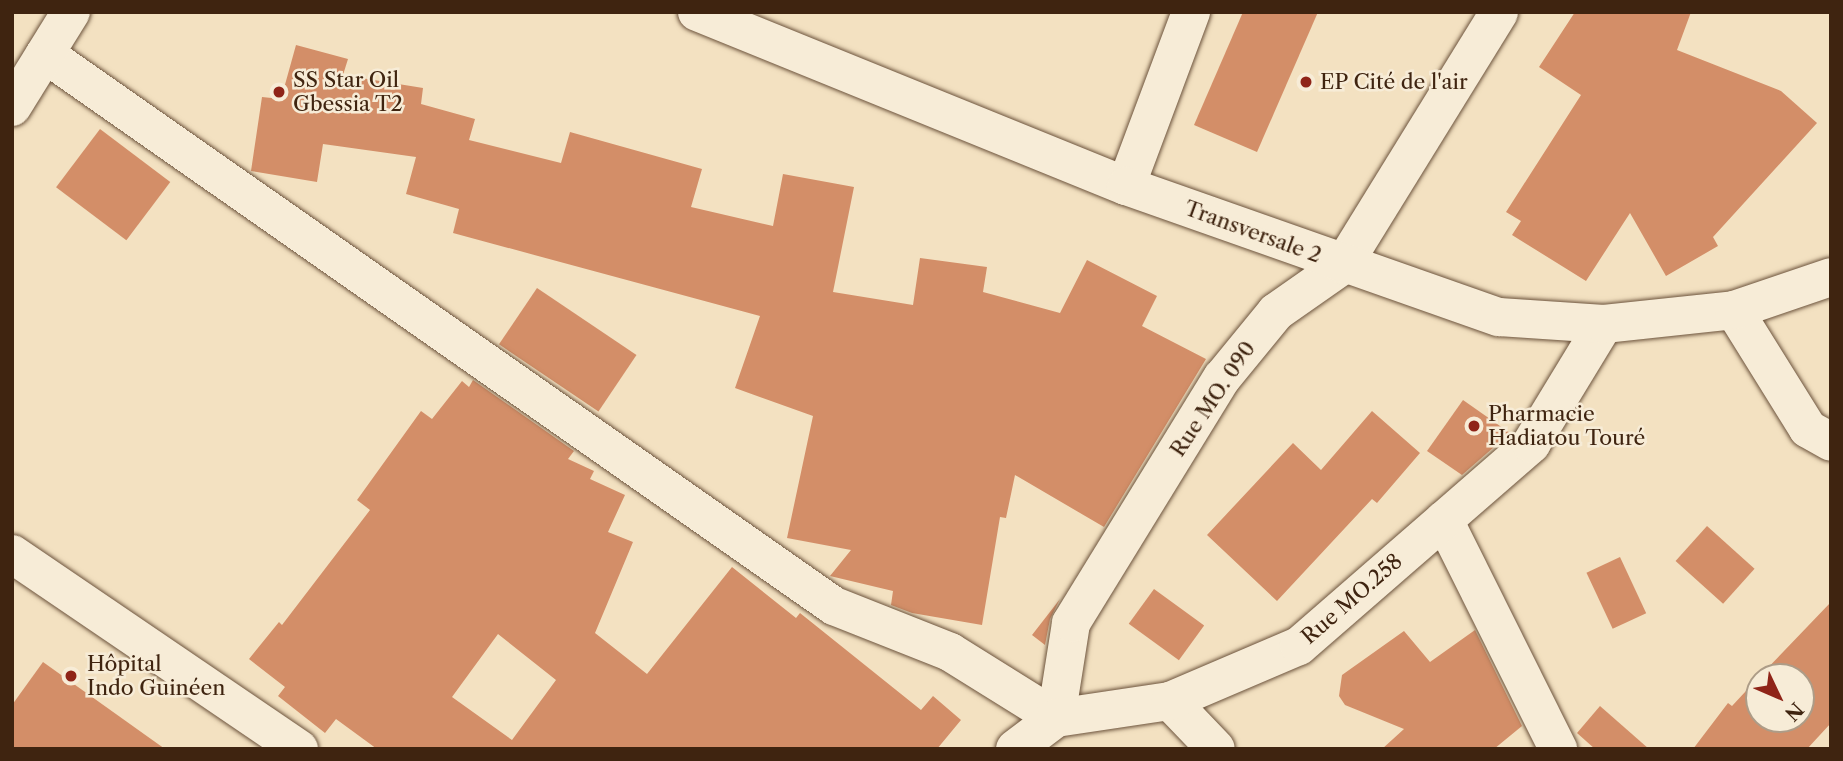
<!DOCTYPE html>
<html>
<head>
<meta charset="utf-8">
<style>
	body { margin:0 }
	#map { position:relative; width:1843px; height:761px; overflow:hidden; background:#f3e1c1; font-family:"Libre Caslon Text",serif }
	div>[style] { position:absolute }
	.building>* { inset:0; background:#d38e68; transform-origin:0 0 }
	.roads { filter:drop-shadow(0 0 2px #6c533c) drop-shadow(0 0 2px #6c533c) }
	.minor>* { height:38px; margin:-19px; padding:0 19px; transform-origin:19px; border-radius:19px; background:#f7ecd7 }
	.tertiary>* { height:38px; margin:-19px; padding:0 19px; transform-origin:19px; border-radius:19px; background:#f7ecd7 }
	.secondary>* { height:38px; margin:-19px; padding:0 19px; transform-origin:19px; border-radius:19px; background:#f7ecd7 }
	.dots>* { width:19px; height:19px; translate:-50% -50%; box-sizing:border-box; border:4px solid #f7ecd7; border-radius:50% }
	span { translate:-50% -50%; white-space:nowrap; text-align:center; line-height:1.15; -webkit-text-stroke:5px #f7ecd7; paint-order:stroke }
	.poi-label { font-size:21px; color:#3f2410 }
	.left { translate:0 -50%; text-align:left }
	.street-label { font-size:21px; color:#3f2410 }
	.frame { position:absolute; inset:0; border:14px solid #3f2410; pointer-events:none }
	.north { position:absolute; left:1745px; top:663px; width:70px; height:70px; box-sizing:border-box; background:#f7ecd7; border:2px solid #ad9c87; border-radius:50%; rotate:134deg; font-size:19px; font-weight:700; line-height:28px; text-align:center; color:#3f2410 }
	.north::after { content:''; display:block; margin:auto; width:24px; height:32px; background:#8f2418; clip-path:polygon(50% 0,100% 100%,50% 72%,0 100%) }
</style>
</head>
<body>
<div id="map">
	<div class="building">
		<div style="clip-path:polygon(1243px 12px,1318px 12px,1257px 152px,1194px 125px)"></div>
		<div style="clip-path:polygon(1575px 12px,1691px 12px,1677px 50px,1781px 91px,1817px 123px,1713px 237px,1718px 246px,1666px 276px,1630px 213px,1586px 281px,1512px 235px,1521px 221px,1506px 212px,1581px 95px,1539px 67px)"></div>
		<div style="clip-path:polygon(296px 45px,348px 59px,343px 75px,423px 88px,421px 104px,475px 119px,469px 140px,561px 163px,570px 132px,702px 169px,691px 207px,773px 226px,783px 174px,854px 187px,833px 292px,913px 305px,920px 258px,987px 267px,983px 292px,1060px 313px,1087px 260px,1157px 296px,1142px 326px,1206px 359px,1104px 527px,1015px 475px,1006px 518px,1000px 517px,982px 625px,912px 613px,891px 605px,893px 591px,830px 576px,851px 550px,787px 538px,813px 416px,735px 388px,760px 316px,453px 233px,459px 209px,406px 194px,416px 157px,323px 144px,317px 182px,251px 171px,262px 97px,281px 99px)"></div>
		<div style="left:100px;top:129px;width:88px;height:73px;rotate:37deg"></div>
		<div style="left:537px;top:288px;width:120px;height:68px;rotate:34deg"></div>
		<div style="clip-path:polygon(evenodd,473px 380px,574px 451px,568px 459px,594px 471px,590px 479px,625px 495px,608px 532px,633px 542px,595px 633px,647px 674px,732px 567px,796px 618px,800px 613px,921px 710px,933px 696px,961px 720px,937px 749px,377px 749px,336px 719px,325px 733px,278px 696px,285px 687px,249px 659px,279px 622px,282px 625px,370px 510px,357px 500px,421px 411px,432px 419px,462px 381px,469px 387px,473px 380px,498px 634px,556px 680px,512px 740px,452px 697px,498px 634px)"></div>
		<div style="clip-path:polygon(1463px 400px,1510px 433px,1462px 475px,1427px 451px)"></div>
		<div style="clip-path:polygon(1372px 411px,1420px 453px,1377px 503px,1372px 499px,1277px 601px,1207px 535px,1293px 443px,1321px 470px)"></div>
		<div style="left:1707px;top:526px;width:64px;height:47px;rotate:42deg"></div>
		<div style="left:1620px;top:557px;width:62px;height:37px;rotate:65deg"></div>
		<div style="left:1154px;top:589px;width:62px;height:43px;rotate:36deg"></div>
		<div style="clip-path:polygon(1060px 599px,1050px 619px,1045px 645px,1032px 635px)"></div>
		<div style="clip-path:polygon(1831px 602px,1831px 723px,1807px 749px,1693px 749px,1728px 703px,1732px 706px,1759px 677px,1759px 719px,1801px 719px,1801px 677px,1759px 677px)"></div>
		<div style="clip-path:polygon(1475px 630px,1522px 726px,1494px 749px,1382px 749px,1404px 729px,1345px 705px,1339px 696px,1342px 675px,1404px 631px,1430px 662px)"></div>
		<div style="clip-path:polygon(43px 662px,165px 749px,12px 749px,12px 705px)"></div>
		<div style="clip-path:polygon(1600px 706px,1649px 749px,1595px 749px,1577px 733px)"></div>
	</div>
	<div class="roads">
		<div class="minor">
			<div style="left:45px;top:54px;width:963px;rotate:34.98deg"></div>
			<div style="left:834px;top:606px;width:125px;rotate:21.6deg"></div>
			<div style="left:950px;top:652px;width:125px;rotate:31.9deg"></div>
			<div style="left:1056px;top:718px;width:96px;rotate:-81deg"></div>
			<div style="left:1071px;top:623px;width:288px;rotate:-58.4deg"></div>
			<div style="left:1222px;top:378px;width:85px;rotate:-50.7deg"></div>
			<div style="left:1276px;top:312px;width:82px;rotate:-35deg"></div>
			<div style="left:12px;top:107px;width:112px;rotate:-58.2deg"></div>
			<div style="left:1126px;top:186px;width:186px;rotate:-69.5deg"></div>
			<div style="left:1734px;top:310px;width:140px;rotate:58.1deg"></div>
			<div style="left:1808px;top:429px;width:26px;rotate:29deg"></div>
			<div style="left:1444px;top:520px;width:256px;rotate:63.5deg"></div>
			<div style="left:12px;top:554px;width:347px;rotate:34.2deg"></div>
			<div style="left:1170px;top:701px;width:66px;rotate:46.2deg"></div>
			<div style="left:1015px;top:749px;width:51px;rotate:-37.1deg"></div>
			<div style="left:1056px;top:718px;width:115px;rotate:-8.5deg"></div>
			<div style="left:1170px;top:701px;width:140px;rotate:-23.1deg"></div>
			<div style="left:1299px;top:646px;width:308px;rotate:-41deg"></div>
			<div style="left:1531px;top:444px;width:140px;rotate:-58.7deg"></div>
		</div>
		<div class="tertiary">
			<div style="left:1343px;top:265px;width:297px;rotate:-58.3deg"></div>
		</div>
		<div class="secondary">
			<div style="left:697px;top:12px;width:463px;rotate:22.1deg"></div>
			<div style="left:1126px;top:186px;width:395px;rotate:19.4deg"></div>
			<div style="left:1499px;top:317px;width:105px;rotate:3.8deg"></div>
			<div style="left:1604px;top:324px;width:131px;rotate:-6.1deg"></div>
			<div style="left:1734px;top:310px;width:102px;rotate:-18.8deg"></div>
		</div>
	</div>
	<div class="dots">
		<div style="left:1306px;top:82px;background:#8f2418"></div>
		<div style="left:279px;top:92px;background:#8f2418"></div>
		<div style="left:1474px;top:426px;background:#8f2418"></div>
		<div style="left:71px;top:676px;background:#8f2418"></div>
	</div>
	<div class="poi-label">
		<span class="left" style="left:293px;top:92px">SS Star Oil<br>Gbessia T2</span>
		<span class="left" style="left:1320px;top:82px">EP Cité de l'air</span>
		<span class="left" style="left:1488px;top:426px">Pharmacie<br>Hadiatou Touré</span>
		<span class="left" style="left:87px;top:676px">Hôpital<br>Indo Guinéen</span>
	</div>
	<div class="street-label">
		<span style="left:1253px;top:232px;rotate:20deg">Transversale 2</span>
		<span style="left:1213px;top:399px;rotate:-56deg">Rue MO. 090</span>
		<span style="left:1352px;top:599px;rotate:-41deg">Rue MO.258</span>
	</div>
	<div class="frame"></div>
	<div class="north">N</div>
</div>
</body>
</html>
